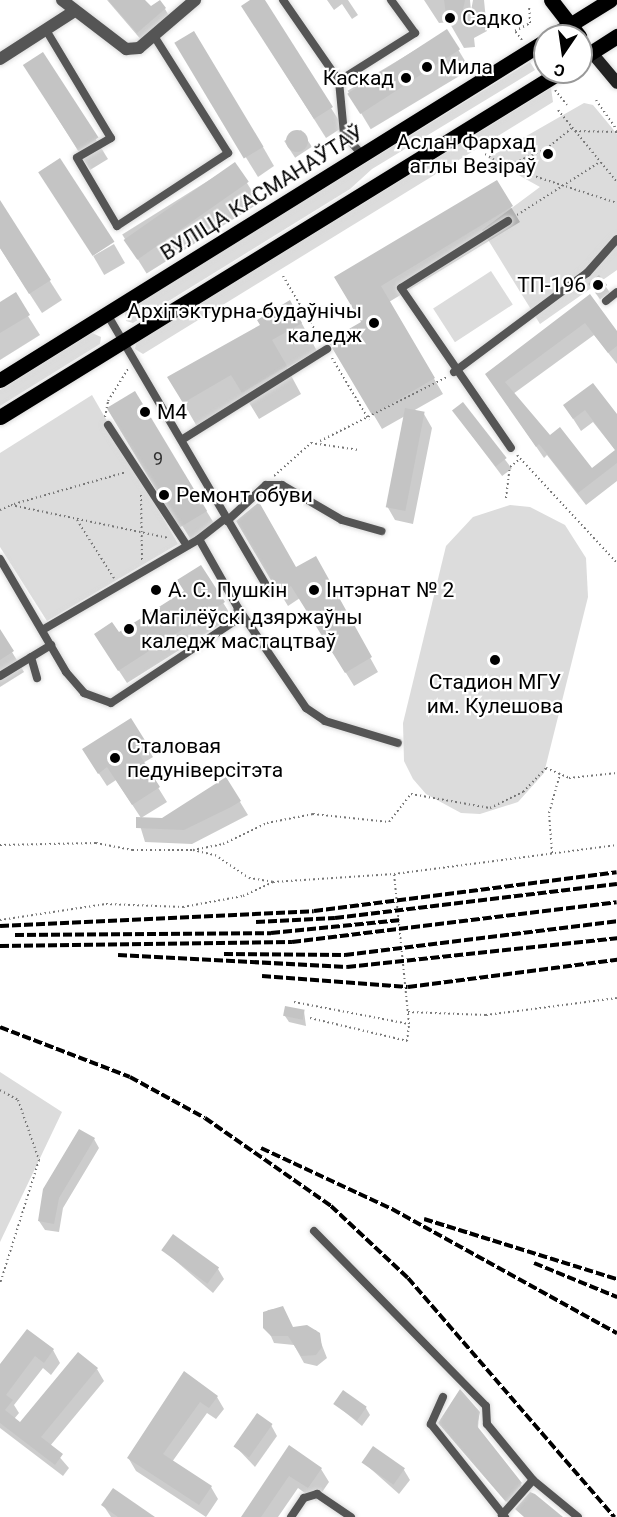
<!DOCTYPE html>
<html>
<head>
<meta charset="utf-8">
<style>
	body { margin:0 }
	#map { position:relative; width:617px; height:1517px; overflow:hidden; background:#fff; font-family:Roboto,sans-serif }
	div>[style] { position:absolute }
	.green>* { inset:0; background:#dcdcdc; transform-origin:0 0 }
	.shadow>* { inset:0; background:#0003; transform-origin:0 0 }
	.building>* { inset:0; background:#c4c4c4; transform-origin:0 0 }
	.round { border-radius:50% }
	.path>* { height:2px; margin-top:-1px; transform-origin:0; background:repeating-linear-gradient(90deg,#777 0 1.5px,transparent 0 4.5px) }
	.roads { filter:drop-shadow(0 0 2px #dbdbdb) drop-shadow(0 0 2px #dbdbdb) }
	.lane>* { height:8px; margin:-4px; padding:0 4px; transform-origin:4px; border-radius:4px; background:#555 }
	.street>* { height:12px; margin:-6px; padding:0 6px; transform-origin:6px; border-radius:6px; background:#555 }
	.secondary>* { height:12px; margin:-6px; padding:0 6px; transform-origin:6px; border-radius:6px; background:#222 }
	.primary>* { height:15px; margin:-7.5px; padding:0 7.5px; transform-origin:7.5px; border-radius:7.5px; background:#000 }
	.rail>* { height:4px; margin-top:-2px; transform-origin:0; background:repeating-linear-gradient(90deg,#000 0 9px,transparent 0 12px) }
	.dots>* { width:16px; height:16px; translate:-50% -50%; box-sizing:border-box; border:3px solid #fff; border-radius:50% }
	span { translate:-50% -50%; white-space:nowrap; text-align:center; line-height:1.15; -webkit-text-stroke:4.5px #fff; paint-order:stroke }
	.number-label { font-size:18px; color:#313131 }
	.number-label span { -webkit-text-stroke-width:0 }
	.poi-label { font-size:21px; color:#000 }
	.left { translate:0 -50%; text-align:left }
	.right { translate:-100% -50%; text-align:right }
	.street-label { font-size:21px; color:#000 }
	.north { position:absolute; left:533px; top:24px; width:60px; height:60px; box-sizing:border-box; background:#fff; border:2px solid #999; border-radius:50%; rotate:193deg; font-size:16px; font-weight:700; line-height:24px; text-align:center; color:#000 }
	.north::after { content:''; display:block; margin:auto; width:21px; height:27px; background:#000; clip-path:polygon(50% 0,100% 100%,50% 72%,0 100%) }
</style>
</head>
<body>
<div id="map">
	<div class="green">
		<div style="clip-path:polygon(530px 62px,535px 70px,372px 169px,350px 189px,133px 323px,126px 321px,125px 311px)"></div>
		<div style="clip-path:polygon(551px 88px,553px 102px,143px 354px,135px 349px,136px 343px)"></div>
		<div style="clip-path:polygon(584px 103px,593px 105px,617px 134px,617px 270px,540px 324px,482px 230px,540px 187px,488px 158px)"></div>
		<div style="left:491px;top:271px;width:40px;height:69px;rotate:57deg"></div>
		<div style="clip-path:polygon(92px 333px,101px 337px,100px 344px,0 406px,0 390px)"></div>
		<div style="clip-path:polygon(92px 395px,178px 544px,47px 621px,0 547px,0 453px)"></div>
		<div style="clip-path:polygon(510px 505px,530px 507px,565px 525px,586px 558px,588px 597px,544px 773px,518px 802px,480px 814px,461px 813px,426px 794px,413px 779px,404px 761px,403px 723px,446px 546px,473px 517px)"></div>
		<div style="clip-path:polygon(0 1072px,62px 1112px,0 1242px)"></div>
	</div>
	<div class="shadow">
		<div style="clip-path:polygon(107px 0,165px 9px,171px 19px,143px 42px)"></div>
		<div style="clip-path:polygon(253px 0,263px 0,343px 127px,326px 138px,255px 26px)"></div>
		<div style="clip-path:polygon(327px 0,348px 0,358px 15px,352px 19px,342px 4px,334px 10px)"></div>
		<div style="clip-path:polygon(424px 0,470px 0,471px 11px,473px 0,484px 0,487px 31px,474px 38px,475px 47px,464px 48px,449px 22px,439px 23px)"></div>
		<div style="left:447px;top:31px;width:45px;height:116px;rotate:59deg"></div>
		<div style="clip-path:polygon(43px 54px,108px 159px,90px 170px,37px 85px)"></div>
		<div style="clip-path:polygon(188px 64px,263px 147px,274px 166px,258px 177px)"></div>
		<div style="left:301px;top:130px;width:20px;height:20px;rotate:57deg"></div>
		<div style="left:235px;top:164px;width:46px;height:133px;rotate:58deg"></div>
		<div style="clip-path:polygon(496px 182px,520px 222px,389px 302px,443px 394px,413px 411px,424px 414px,432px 428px,413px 524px,395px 520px,387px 506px,405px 416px,382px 429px,332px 344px,363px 322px,336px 277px)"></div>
		<div style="clip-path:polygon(0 203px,62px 300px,42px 313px,0 248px)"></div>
		<div style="left:114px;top:244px;width:22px;height:24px;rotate:60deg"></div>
		<div style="left:599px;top:277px;width:19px;height:12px;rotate:55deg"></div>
		<div style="clip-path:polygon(589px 296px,617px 334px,617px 364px,594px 335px,513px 394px,550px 437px,592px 470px,616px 451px,593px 422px,581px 431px,565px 406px,593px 385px,617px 417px,617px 481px,586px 505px,547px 455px,544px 458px,486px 374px)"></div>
		<div style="clip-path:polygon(290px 302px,317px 351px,287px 368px,301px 394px,259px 419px,248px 401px,199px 430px,169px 378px,262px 325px)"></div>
		<div style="clip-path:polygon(0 304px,28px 316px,40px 335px,0 360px)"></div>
		<div style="clip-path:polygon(134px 393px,215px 525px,191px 540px,117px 422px)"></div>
		<div style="left:463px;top:404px;width:81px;height:12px;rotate:53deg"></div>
		<div style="clip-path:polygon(237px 522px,296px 569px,315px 558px,378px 672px,354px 686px,300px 598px,288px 606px)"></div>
		<div style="clip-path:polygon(201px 567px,232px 617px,127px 683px,104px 648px,186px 591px)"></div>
		<div style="clip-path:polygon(0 632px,24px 672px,0 687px)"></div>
		<div style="clip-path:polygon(130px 720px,153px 757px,143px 763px,167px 802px,141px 818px,116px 780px,107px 786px,92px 763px)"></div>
		<div style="clip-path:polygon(226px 779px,248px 815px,192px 844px,145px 842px,138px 819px,162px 820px)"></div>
		<div style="clip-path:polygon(304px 1011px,306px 1026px,289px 1022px,285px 1016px)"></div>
		<div style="clip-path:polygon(94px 1139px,99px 1148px,63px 1208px,59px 1232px,45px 1230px,39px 1221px)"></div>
		<div style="clip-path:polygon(163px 1250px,218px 1269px,224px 1279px,213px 1293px)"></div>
		<div style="clip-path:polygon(282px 1308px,293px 1329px,316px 1330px,327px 1358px,317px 1366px,304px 1363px,294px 1345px,274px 1343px,263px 1318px,268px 1310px)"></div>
		<div style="clip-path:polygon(53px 1350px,60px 1363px,51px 1375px,43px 1368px,14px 1405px,19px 1413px,14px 1419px,21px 1424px,97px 1369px,104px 1381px,50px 1446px,69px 1468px,63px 1476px,0 1428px,0 1367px)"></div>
		<div style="clip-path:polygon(184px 1374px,217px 1397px,224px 1409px,216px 1419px,207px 1413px,172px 1462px,211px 1487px,218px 1499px,206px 1517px,136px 1471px,129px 1459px)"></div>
		<div style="clip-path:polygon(335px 1404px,366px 1408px,370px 1415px,362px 1426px)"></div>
		<div style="clip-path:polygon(479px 1412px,478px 1430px,523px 1487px,508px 1503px,442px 1426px)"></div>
		<div style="clip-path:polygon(271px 1425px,277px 1436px,255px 1467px,235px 1446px)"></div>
		<div style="clip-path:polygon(290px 1447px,321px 1469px,329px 1482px,316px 1501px,298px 1488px,278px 1517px,243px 1517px)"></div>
		<div style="clip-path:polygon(363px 1462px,404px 1470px,410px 1480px,399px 1494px)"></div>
		<div style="clip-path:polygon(103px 1505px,152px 1517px,111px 1517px)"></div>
	</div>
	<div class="building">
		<div style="clip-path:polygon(108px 0,145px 0,151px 6px,160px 0,166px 8px,137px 33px)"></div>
		<div style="clip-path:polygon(250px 0,265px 0,333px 107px,314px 119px,241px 6px)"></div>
		<div style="clip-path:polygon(444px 0,465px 0,461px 19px,447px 22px)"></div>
		<div style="left:447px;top:29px;width:24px;height:119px;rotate:57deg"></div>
		<div style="left:194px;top:31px;width:135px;height:23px;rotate:59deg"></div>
		<div style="left:43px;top:52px;width:102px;height:24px;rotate:57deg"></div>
		<div class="round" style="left:286px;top:130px;width:22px;height:22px"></div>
		<div style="left:60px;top:158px;width:100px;height:26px;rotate:57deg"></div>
		<div style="left:235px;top:162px;width:24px;height:136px;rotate:55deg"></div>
		<div style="clip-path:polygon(497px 180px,513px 206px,381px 286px,435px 378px,372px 415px,328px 341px,361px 322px,334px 277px)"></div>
		<div style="clip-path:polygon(0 200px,51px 280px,29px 294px,0 248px)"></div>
		<div style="left:599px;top:275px;width:13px;height:14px;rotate:51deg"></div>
		<div style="clip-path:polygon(16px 292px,30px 315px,0 333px,0 302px)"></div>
		<div style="clip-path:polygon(590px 294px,617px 331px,617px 346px,608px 353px,585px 323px,505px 382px,550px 435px,560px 427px,592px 468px,615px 450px,585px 410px,573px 419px,563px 405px,593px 383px,617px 414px,617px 463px,578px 493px,539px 444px,536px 447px,485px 374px)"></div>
		<div style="clip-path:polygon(290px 300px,302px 323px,272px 340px,287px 366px,242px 393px,231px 375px,183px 403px,167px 377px,260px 325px,257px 320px)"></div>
		<div style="left:135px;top:391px;width:140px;height:33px;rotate:59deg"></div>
		<div style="left:463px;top:402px;width:71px;height:14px;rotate:52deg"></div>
		<div style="left:405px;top:408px;width:20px;height:101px;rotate:11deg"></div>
		<div style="clip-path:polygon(259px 502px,296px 567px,316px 556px,372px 657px,345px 673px,291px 586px,279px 594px,236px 521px)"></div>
		<div style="clip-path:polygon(201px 565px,225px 602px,118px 671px,94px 634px,112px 622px,119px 632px,151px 612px,184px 591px,177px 580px)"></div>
		<div style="clip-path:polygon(0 629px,14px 651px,0 660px)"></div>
		<div style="clip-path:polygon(131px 718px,146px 742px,136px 749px,160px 787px,132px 805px,107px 767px,98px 774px,82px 749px)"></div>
		<div style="clip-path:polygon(226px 777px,241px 801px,231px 807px,184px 830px,136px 828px,136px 817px,162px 818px)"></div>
		<div style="left:285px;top:1006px;width:20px;height:10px;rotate:11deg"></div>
		<div style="clip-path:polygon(79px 1129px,95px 1138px,59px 1198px,54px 1224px,38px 1221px,43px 1189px)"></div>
		<div style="left:173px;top:1234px;width:57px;height:20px;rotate:36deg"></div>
		<div style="clip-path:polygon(283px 1306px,293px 1327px,307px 1325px,320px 1333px,322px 1347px,316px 1355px,301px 1356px,288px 1336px,271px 1336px,263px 1328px,263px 1312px)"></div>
		<div style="clip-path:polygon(27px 1329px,54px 1349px,44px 1363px,35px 1356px,6px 1395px,13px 1400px,5px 1410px,20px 1422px,78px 1352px,98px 1368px,41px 1437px,63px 1454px,55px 1465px,0 1423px,0 1364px)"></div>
		<div style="clip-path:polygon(184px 1371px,218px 1396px,209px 1408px,200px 1402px,163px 1454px,212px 1486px,199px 1505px,127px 1458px)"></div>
		<div style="clip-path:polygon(460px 1389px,480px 1412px,477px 1426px,522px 1483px,506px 1502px,438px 1423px)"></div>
		<div style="left:343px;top:1390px;width:29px;height:17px;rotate:35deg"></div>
		<div style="left:257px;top:1413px;width:19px;height:41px;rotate:35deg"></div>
		<div style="clip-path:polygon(289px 1445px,322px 1468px,308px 1488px,289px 1476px,261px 1517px,241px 1517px)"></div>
		<div style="left:373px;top:1446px;width:39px;height:20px;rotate:35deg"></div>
		<div style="clip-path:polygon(113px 1488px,155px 1517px,118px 1517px,101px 1505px)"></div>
		<div style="clip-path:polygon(530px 1492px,535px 1494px,563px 1517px,524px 1517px,515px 1509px)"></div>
	</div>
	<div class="path">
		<div style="left:522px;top:40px;width:11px;rotate:-128deg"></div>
		<div style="left:515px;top:31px;width:17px;rotate:-28deg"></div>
		<div style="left:530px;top:23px;width:18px;rotate:-93deg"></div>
		<div style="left:555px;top:90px;width:19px;rotate:51deg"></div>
		<div style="left:596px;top:100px;width:37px;rotate:55deg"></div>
		<div style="left:558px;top:110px;width:93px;rotate:50.7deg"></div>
		<div style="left:575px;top:131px;width:42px;rotate:1.4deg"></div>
		<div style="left:485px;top:154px;width:25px;rotate:32deg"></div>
		<div style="left:506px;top:167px;width:117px;rotate:18deg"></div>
		<div style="left:507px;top:166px;width:43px;rotate:-23.6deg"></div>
		<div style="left:546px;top:149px;width:33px;rotate:-39deg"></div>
		<div style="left:517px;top:215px;width:98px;rotate:-32.6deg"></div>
		<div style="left:283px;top:276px;width:74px;rotate:59.3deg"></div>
		<div style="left:332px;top:358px;width:72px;rotate:59.2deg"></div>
		<div style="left:105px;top:417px;width:16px;rotate:-79deg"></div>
		<div style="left:108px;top:401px;width:38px;rotate:-58deg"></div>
		<div style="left:320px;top:441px;width:142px;rotate:-26.7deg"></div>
		<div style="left:517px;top:455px;width:147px;rotate:47.2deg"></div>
		<div style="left:274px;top:476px;width:50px;rotate:-41.7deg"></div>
		<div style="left:311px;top:443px;width:49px;rotate:8.3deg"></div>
		<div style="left:141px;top:495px;width:67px;rotate:89.1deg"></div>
		<div style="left:506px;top:498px;width:31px;rotate:-83deg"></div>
		<div style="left:510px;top:467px;width:13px;rotate:-39deg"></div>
		<div style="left:14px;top:504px;width:116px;rotate:-15.9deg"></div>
		<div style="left:0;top:510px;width:12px;rotate:-24deg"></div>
		<div style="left:11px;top:505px;width:161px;rotate:11.8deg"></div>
		<div style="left:77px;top:520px;width:69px;rotate:57.5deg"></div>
		<div style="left:0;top:845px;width:96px;rotate:-1.2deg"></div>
		<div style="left:96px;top:843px;width:37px;rotate:11deg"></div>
		<div style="left:132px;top:850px;width:61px"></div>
		<div style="left:193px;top:850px;width:23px;rotate:13deg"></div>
		<div style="left:215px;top:855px;width:41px;rotate:34.1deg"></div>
		<div style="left:249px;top:878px;width:24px;rotate:9deg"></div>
		<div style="left:193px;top:850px;width:31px;rotate:-11deg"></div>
		<div style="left:223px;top:844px;width:49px;rotate:-25.5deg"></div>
		<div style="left:267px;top:823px;width:47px;rotate:-11.1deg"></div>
		<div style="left:313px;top:814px;width:76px;rotate:6deg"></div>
		<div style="left:389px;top:822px;width:36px;rotate:-52deg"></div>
		<div style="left:411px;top:794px;width:80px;rotate:10deg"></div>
		<div style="left:490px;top:808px;width:37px;rotate:-26deg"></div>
		<div style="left:523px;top:792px;width:33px;rotate:-46deg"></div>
		<div style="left:546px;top:768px;width:25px;rotate:23deg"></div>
		<div style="left:569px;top:778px;width:48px;rotate:-5.9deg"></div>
		<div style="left:552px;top:853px;width:40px;rotate:-94.3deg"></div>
		<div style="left:549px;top:813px;width:41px;rotate:-74.2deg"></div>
		<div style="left:0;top:920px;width:107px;rotate:-8.6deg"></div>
		<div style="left:106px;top:904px;width:77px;rotate:2.2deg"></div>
		<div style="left:183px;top:907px;width:61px;rotate:-10.4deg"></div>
		<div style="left:243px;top:896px;width:33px;rotate:-25deg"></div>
		<div style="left:273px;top:882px;width:121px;rotate:-3.8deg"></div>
		<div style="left:394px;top:874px;width:225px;rotate:-7.4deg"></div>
		<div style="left:294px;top:1002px;width:117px;rotate:10.8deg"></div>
		<div style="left:409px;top:1024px;width:151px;rotate:-95.7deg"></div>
		<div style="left:408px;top:1012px;width:78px;rotate:2.2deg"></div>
		<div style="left:486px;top:1015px;width:132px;rotate:-7.4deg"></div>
		<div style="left:310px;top:1018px;width:100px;rotate:13.3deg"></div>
		<div style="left:407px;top:1041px;width:17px;rotate:-83deg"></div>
		<div style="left:0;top:1090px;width:21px;rotate:29deg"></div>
		<div style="left:18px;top:1100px;width:64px;rotate:70.7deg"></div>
		<div style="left:39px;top:1160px;width:130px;rotate:107.5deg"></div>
	</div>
	<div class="roads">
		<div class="lane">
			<div style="left:283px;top:0;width:98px;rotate:55.3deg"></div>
			<div style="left:339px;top:81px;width:90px;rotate:-32.3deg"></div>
			<div style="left:415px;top:33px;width:41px;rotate:-126deg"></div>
			<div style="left:46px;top:30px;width:126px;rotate:59deg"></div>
			<div style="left:111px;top:138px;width:39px;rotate:150deg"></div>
			<div style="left:77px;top:158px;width:79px;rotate:59.5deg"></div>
			<div style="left:117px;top:226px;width:133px;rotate:-33.3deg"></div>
			<div style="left:228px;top:153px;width:138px;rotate:-122.3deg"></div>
			<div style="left:339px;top:81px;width:53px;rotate:84.6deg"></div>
			<div style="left:344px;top:134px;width:28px;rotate:49deg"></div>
			<div style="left:508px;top:221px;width:126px;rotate:147.9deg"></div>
			<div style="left:401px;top:288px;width:194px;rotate:55.5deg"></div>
			<div style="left:606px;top:301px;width:14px;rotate:-39deg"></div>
			<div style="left:107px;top:314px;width:322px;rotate:59.6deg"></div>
			<div style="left:454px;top:372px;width:166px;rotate:-36.7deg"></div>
			<div style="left:587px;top:273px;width:45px;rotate:-48.6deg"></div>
			<div style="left:108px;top:425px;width:142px;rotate:56.8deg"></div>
			<div style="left:183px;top:439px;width:170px;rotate:-32deg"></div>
			<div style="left:227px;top:521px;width:53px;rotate:-42.7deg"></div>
			<div style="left:266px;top:485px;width:16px"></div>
			<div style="left:282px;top:485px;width:69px;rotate:30.3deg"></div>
			<div style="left:342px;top:520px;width:41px;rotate:15.8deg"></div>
			<div style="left:0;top:559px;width:131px;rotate:59.7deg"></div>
			<div style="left:66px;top:672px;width:28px;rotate:49deg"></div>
			<div style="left:84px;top:693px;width:29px;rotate:20deg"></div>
			<div style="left:111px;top:703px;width:149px;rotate:-33.5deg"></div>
			<div style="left:235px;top:621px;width:13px;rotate:-77deg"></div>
			<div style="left:238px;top:608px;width:79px;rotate:-119.5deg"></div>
			<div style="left:199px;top:539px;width:33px;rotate:-38deg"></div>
			<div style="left:238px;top:608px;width:121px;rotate:55.8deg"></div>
			<div style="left:306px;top:708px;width:23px;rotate:34deg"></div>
			<div style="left:325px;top:721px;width:76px;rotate:16.8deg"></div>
			<div style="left:44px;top:629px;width:179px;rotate:-30.1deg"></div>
			<div style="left:31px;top:657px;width:22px;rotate:74deg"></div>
			<div style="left:0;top:676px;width:60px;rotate:-31.3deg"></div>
			<div style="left:314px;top:1231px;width:245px;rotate:45.5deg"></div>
			<div style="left:486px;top:1406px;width:18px;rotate:87deg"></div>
			<div style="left:487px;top:1424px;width:72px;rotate:50.6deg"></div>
			<div style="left:533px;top:1480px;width:47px;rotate:131.5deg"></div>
			<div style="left:443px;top:1397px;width:30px;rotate:114deg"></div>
			<div style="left:431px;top:1424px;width:119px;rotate:51.5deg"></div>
			<div style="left:533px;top:1480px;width:58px;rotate:39.4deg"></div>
			<div style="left:291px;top:1517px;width:23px;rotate:-56deg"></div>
			<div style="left:304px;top:1498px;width:14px;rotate:-17deg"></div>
			<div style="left:317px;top:1494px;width:41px;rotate:34.1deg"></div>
		</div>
		<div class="street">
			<div style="left:62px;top:0;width:81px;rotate:37.4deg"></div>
			<div style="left:126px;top:49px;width:13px;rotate:-4deg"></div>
			<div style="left:139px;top:48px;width:74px;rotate:-40.6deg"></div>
			<div style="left:0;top:59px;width:87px;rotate:-32.8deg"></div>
		</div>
		<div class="secondary">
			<div style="left:592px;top:53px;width:39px;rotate:50deg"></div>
		</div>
		<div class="primary">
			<div style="left:551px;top:0;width:46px;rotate:52.1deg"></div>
			<div style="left:552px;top:36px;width:68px;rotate:-31.8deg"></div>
			<div style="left:581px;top:59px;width:43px;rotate:-32.6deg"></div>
			<div style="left:0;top:380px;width:642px;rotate:-31.88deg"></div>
			<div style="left:0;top:417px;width:658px;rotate:-31.64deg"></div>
		</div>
	</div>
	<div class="rail">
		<div style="left:256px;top:922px;width:79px;rotate:-2.9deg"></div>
		<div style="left:335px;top:918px;width:284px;rotate:-6.9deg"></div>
		<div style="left:0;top:926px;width:314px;rotate:-2.7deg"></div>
		<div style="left:314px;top:911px;width:305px;rotate:-7.3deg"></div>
		<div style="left:15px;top:935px;width:256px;rotate:-0.4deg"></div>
		<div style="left:271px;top:933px;width:131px;rotate:-5.7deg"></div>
		<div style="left:0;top:946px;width:292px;rotate:-0.8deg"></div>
		<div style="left:292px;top:942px;width:327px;rotate:-7deg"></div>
		<div style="left:224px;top:954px;width:121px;rotate:0.5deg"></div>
		<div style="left:345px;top:955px;width:274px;rotate:-7.1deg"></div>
		<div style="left:118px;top:955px;width:229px;rotate:3deg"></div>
		<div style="left:347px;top:967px;width:272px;rotate:-6.1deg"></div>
		<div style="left:262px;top:976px;width:146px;rotate:4.3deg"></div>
		<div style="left:408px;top:987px;width:211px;rotate:-7.4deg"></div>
		<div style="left:0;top:1027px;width:139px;rotate:21deg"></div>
		<div style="left:130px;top:1077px;width:85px;rotate:28.7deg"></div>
		<div style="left:205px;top:1118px;width:154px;rotate:34.9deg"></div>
		<div style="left:331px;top:1206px;width:105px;rotate:43.1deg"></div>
		<div style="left:408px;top:1278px;width:316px;rotate:49.2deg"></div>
		<div style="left:261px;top:1148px;width:145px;rotate:25deg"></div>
		<div style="left:392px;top:1209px;width:257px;rotate:28.9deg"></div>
		<div style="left:424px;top:1219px;width:202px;rotate:17.3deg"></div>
		<div style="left:534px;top:1263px;width:90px;rotate:22.3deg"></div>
	</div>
	<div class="dots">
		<div style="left:450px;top:18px;background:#000"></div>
		<div style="left:427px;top:67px;background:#000"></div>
		<div style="left:406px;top:78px;background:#000"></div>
		<div style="left:548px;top:154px;background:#000"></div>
		<div style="left:598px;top:285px;background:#000"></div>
		<div style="left:374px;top:323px;background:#000"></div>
		<div style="left:145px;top:412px;background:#000"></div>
		<div style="left:164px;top:495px;background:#000"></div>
		<div style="left:156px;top:590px;background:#000"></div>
		<div style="left:314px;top:590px;background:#000"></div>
		<div style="left:129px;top:629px;background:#000"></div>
		<div style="left:495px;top:660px;background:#000"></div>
		<div style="left:115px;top:758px;background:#000"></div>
	</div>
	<div class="number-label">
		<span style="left:158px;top:459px">9</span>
	</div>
	<div class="poi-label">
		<span class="left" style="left:462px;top:18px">Садко</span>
		<span class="left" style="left:439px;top:67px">Мила</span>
		<span class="right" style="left:394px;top:78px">Каскад</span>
		<span class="right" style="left:536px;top:154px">Аслан Фархад<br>аглы Везіраў</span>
		<span class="right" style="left:586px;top:285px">ТП-196</span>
		<span class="right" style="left:362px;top:323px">Архітэктурна-будаўнічы<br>каледж</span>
		<span class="left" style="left:157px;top:412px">M4</span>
		<span class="left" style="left:176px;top:495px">Ремонт обуви</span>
		<span class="left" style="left:168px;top:590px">А. С. Пушкін</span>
		<span class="left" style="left:326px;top:590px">Інтэрнат № 2</span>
		<span class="left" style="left:141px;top:629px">Магілёўскі дзяржаўны<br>каледж мастацтваў</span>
		<span style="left:495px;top:694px">Стадион МГУ<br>им. Кулешова</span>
		<span class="left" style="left:127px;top:758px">Сталовая<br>педуніверсітэта</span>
	</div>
	<div class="street-label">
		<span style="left:262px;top:193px;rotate:-32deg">ВУЛІЦА КАСМАНАЎТАЎ</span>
	</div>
	<div class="north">С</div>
</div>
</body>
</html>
